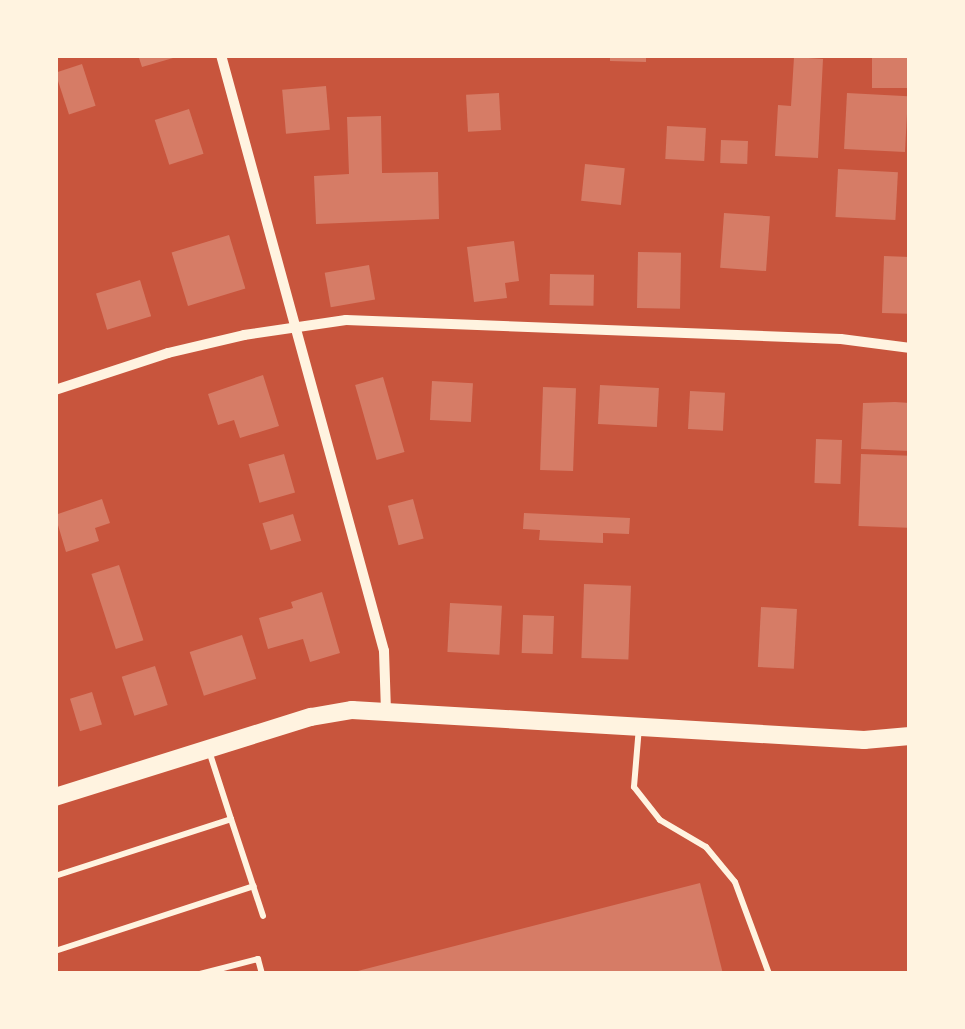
<!DOCTYPE html>
<html>
<head>
<meta charset="utf-8">
<style>
	body { margin:0 }
	#map { position:relative; width:965px; height:1029px; overflow:hidden; background:#c8553d; font-family:"Fira Sans Condensed",sans-serif }
	div>[style] { position:absolute }
	.building>* { inset:0; background:#d67c66; transform-origin:0 0 }
	.service>* { height:6px; margin:-3px; padding:0 3px; transform-origin:3px; border-radius:3px; background:#fff3e0 }
	.minor>* { height:10px; margin:-5px; padding:0 5px; transform-origin:5px; border-radius:5px; background:#fff3e0 }
	.secondary>* { height:18px; margin:-9px; padding:0 9px; transform-origin:9px; border-radius:9px; background:#fff3e0 }
	span { translate:-50% -50%; white-space:nowrap; text-align:center; line-height:1.15; -webkit-text-stroke:10px #fff3e0; paint-order:stroke }
	.frame { position:absolute; inset:0; border:58px solid #fff3e0; pointer-events:none }
</style>
</head>
<body>
<div id="map">
	<div class="building">
		<div style="clip-path:polygon(138px 55px,179px 55px,180px 56px,142px 67px)"></div>
		<div style="clip-path:polygon(610px 55px,646px 55px,646px 62px,610px 61px)"></div>
		<div style="left:872px;top:55px;width:38px;height:33px"></div>
		<div style="clip-path:polygon(794px 57px,823px 59px,818px 158px,775px 156px,778px 105px,791px 106px)"></div>
		<div style="left:82px;top:64px;width:44px;height:28px;rotate:72deg"></div>
		<div style="left:326px;top:86px;width:44px;height:44px;rotate:85deg"></div>
		<div style="left:499px;top:93px;width:37px;height:33px;rotate:87deg"></div>
		<div style="left:847px;top:93px;width:61px;height:56px;rotate:3deg"></div>
		<div style="left:189px;top:109px;width:47px;height:36px;rotate:72deg"></div>
		<div style="clip-path:polygon(381px 116px,382px 173px,438px 172px,439px 219px,316px 224px,314px 176px,349px 174px,347px 117px)"></div>
		<div style="left:667px;top:126px;width:39px;height:33px;rotate:3deg"></div>
		<div style="left:721px;top:140px;width:27px;height:23px;rotate:2deg"></div>
		<div style="left:585px;top:164px;width:40px;height:37px;rotate:6deg"></div>
		<div style="left:838px;top:169px;width:60px;height:48px;rotate:3deg"></div>
		<div style="left:724px;top:213px;width:46px;height:55px;rotate:4deg"></div>
		<div style="left:229px;top:235px;width:56px;height:60px;rotate:73deg"></div>
		<div style="clip-path:polygon(514px 241px,519px 281px,505px 283px,507px 298px,474px 302px,467px 247px)"></div>
		<div style="left:638px;top:252px;width:43px;height:56px;rotate:1deg"></div>
		<div style="left:884px;top:256px;width:26px;height:57px;rotate:2deg"></div>
		<div style="left:369px;top:265px;width:35px;height:45px;rotate:80deg"></div>
		<div style="left:550px;top:274px;width:44px;height:31px;rotate:1deg"></div>
		<div style="left:140px;top:280px;width:38px;height:46px;rotate:73deg"></div>
		<div style="clip-path:polygon(263px 375px,279px 426px,240px 438px,234px 420px,218px 425px,208px 394px)"></div>
		<div style="left:383px;top:377px;width:78px;height:29px;rotate:74deg"></div>
		<div style="left:432px;top:381px;width:41px;height:39px;rotate:3deg"></div>
		<div style="left:600px;top:385px;width:59px;height:39px;rotate:3deg"></div>
		<div style="left:543px;top:387px;width:33px;height:83px;rotate:2deg"></div>
		<div style="left:690px;top:391px;width:35px;height:38px;rotate:3deg"></div>
		<div style="clip-path:polygon(895px 402px,910px 403px,910px 451px,861px 449px,863px 403px)"></div>
		<div style="left:816px;top:439px;width:26px;height:44px;rotate:2deg"></div>
		<div style="left:284px;top:454px;width:40px;height:37px;rotate:74deg"></div>
		<div style="left:861px;top:454px;width:49px;height:72px;rotate:2deg"></div>
		<div style="clip-path:polygon(102px 499px,110px 523px,95px 528px,99px 541px,66px 552px,55px 515px)"></div>
		<div style="left:413px;top:499px;width:41px;height:26px;rotate:75deg"></div>
		<div style="clip-path:polygon(524px 513px,630px 518px,629px 534px,603px 533px,603px 543px,539px 540px,540px 530px,523px 529px)"></div>
		<div style="left:293px;top:514px;width:28px;height:32px;rotate:73deg"></div>
		<div style="left:119px;top:565px;width:79px;height:29px;rotate:72deg"></div>
		<div style="left:584px;top:584px;width:47px;height:74px;rotate:2deg"></div>
		<div style="clip-path:polygon(322px 592px,340px 653px,310px 662px,303px 639px,268px 649px,259px 618px,293px 608px,291px 602px)"></div>
		<div style="left:450px;top:603px;width:52px;height:49px;rotate:3deg"></div>
		<div style="left:761px;top:607px;width:36px;height:60px;rotate:3deg"></div>
		<div style="left:523px;top:615px;width:31px;height:38px;rotate:2deg"></div>
		<div style="left:242px;top:635px;width:46px;height:55px;rotate:72deg"></div>
		<div style="left:155px;top:666px;width:41px;height:35px;rotate:72deg"></div>
		<div style="left:92px;top:692px;width:34px;height:23px;rotate:73deg"></div>
		<div style="clip-path:polygon(700px 883px,723px 974px,350px 974px,350px 973px)"></div>
	</div>
	<div class="service">
		<div style="left:639px;top:727px;width:60px;rotate:94.8deg"></div>
		<div style="left:634px;top:787px;width:42px;rotate:51.8deg"></div>
		<div style="left:660px;top:820px;width:53px;rotate:30.4deg"></div>
		<div style="left:706px;top:847px;width:45px;rotate:50.4deg"></div>
		<div style="left:735px;top:882px;width:98px;rotate:69.7deg"></div>
		<div style="left:231px;top:819px;width:102px;rotate:71.7deg"></div>
		<div style="left:55px;top:876px;width:185px;rotate:-17.9deg"></div>
		<div style="left:231px;top:819px;width:68px;rotate:-107.9deg"></div>
		<div style="left:55px;top:951px;width:209px;rotate:-18.1deg"></div>
		<div style="left:200px;top:974px;width:60px;rotate:-14.5deg"></div>
		<div style="left:258px;top:959px;width:16px;rotate:75deg"></div>
	</div>
	<div class="minor">
		<div style="left:221px;top:55px;width:618px;rotate:74.7deg"></div>
		<div style="left:384px;top:651px;width:59px;rotate:88.1deg"></div>
		<div style="left:55px;top:390px;width:119px;rotate:-18.1deg"></div>
		<div style="left:168px;top:353px;width:78px;rotate:-13.3deg"></div>
		<div style="left:244px;top:335px;width:103px;rotate:-8.4deg"></div>
		<div style="left:346px;top:320px;width:495px;rotate:2.2deg"></div>
		<div style="left:841px;top:339px;width:70px;rotate:7.4deg"></div>
	</div>
	<div class="secondary">
		<div style="left:55px;top:797px;width:268px;rotate:-17.4deg"></div>
		<div style="left:311px;top:717px;width:42px;rotate:-9.7deg"></div>
		<div style="left:352px;top:710px;width:513px;rotate:3.35deg"></div>
		<div style="left:864px;top:740px;width:46px;rotate:-5deg"></div>
	</div>
	<div class="frame"></div>
</div>
</body>
</html>
